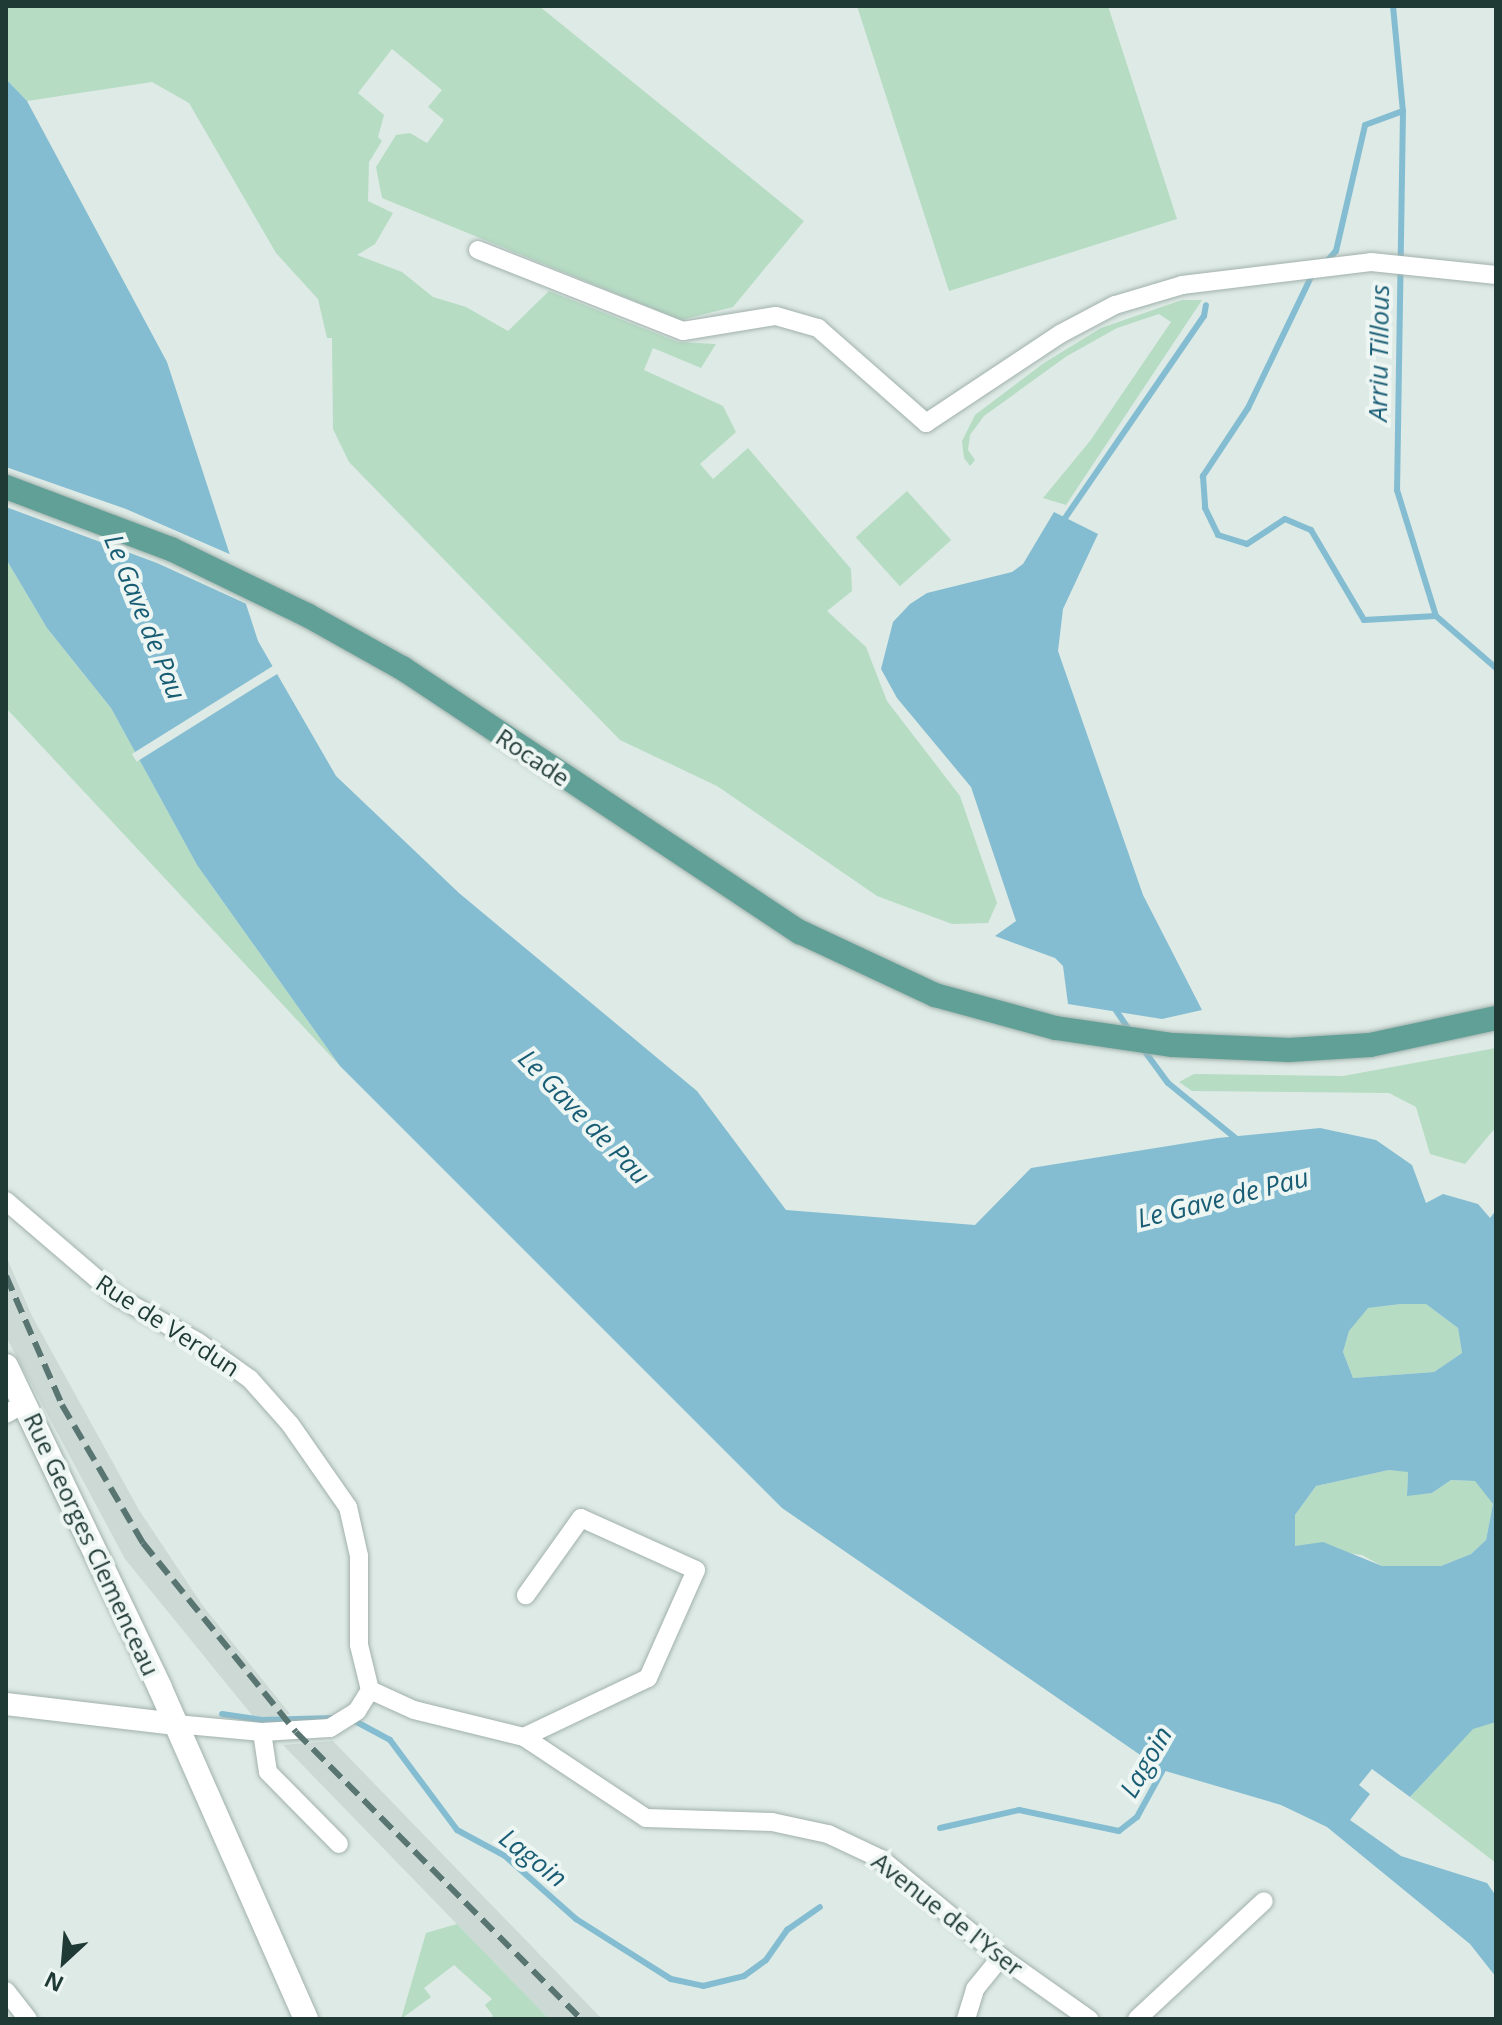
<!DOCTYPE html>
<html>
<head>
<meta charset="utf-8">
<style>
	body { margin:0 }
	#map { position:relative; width:1502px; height:2025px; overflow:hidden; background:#deeae5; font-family:"Open Sans",sans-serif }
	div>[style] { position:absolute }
	.built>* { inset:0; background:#ccd9d5 }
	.green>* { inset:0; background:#b6dcc4; transform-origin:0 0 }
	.water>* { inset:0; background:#84bdd1 }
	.pier>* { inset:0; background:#deeae5; transform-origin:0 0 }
	.stream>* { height:6px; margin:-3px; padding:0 3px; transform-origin:3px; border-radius:3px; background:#84bdd1 }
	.roads { filter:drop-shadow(0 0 2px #a1b1ad) drop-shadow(0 0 2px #a1b1ad) }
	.minor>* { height:18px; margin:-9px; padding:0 9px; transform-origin:9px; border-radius:9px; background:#fff }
	.tertiary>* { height:22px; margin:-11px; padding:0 11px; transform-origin:11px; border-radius:11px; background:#fff }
	.secondary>* { height:24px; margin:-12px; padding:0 12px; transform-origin:12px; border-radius:12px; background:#fff }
	.primary>* { height:24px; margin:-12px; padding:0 12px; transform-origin:12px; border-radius:12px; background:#61a096 }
	.rail>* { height:6px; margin-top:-3px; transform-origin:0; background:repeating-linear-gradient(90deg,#597571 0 16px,transparent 0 24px) }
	span { translate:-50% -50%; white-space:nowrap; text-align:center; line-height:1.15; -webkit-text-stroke:8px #eef6f3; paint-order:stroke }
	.street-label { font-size:24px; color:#1f3935 }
	.water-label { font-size:26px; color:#195d75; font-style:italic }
	.frame { position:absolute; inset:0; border:8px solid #1f3935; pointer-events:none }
	.north { position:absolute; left:24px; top:1921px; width:80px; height:80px; -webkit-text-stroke:6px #eef6f3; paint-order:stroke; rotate:206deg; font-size:22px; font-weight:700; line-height:32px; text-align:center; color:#1f3935 }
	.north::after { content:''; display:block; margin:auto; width:28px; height:36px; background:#1f3935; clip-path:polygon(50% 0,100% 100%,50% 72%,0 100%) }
</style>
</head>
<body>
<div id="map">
	<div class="built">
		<div style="clip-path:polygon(6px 1256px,32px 1316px,139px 1510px,203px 1606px,290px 1714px,256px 1720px,125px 1559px,6px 1337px)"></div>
		<div style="clip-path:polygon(333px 1741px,602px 2019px,549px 2019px,283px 1745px)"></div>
	</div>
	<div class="green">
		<div style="clip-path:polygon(6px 6px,539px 6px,804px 221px,733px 307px,681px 320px,382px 198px,376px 167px,396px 135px,410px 133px,427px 143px,444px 120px,428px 107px,442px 90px,392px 49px,358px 93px,384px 115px,378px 137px,382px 141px,369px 162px,368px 201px,393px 213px,375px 244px,357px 255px,402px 272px,433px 297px,466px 307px,508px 331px,549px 291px,678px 342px,716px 344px,701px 368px,653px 348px,644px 370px,723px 406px,736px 432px,700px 464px,713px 479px,748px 448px,851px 569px,852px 591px,827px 611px,866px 647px,887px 701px,960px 796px,997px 903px,988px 923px,952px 924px,877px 896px,717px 786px,620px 740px,349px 462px,333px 429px,332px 338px,327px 338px,318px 299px,276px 253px,189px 103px,152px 82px,27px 101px,6px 79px)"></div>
		<div style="clip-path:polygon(857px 6px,1108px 6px,1177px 219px,949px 291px)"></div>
		<div style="clip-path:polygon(1182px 300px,1202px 300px,1066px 505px,1043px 498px,1090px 441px,1171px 322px,1159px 314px,1117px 328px,1067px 356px,984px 416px,970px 435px,968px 450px,975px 460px,970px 466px,964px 458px,962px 441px,975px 415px,1044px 363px,1101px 328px)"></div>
		<div style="left:907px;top:491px;width:66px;height:69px;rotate:48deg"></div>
		<div style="clip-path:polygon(6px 559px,47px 628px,111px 708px,197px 865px,340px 1066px,6px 708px)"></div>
		<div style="clip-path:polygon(1496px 1048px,1496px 1127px,1465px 1164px,1430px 1154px,1416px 1107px,1389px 1093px,1192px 1091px,1179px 1082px,1194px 1074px,1343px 1076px)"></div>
		<div style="clip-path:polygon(1401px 1304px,1426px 1304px,1458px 1328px,1462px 1353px,1434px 1372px,1353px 1378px,1343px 1352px,1349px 1331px,1367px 1308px)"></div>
		<div style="clip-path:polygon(1389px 1470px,1408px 1471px,1407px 1495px,1432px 1493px,1451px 1480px,1476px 1481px,1493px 1504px,1486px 1540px,1471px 1554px,1441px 1566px,1382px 1566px,1362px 1555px,1295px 1546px,1295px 1515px,1316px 1486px)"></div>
		<div style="clip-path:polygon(1496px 1722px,1496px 1863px,1410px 1797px,1473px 1728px)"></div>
		<div style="clip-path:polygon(457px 1924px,549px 2019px,490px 2019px,493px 2016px,485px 2005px,492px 1999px,454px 1965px,424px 1988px,431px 1997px,401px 2019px,426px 1933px)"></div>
	</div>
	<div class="water">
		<div style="clip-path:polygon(evenodd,6px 79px,27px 101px,167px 362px,258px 641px,336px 776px,459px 893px,697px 1091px,786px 1210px,975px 1225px,1031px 1168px,1218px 1138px,1320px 1128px,1376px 1140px,1412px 1165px,1426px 1203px,1443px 1194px,1478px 1204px,1490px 1218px,1496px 1210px,1496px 1722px,1473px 1729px,1410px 1797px,1372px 1769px,1359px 1785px,1370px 1794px,1350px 1820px,1401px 1856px,1487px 1883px,1496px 1896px,1496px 1977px,1470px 1944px,1327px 1827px,1281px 1805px,1162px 1770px,782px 1508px,340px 1066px,197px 865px,111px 708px,47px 628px,6px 559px,6px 79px,1401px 1304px,1426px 1304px,1458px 1328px,1462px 1353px,1434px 1372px,1353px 1378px,1343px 1352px,1349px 1331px,1368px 1308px,1401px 1304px,6px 79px,1389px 1470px,1408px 1472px,1407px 1496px,1432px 1493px,1451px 1480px,1475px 1481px,1493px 1504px,1486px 1540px,1471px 1554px,1441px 1566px,1382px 1566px,1323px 1542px,1295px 1546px,1295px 1515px,1316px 1486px,1389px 1470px)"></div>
		<div style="clip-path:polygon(1054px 512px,1098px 534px,1063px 609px,1058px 651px,1143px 895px,1202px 1010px,1162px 1019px,1068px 1004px,1063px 966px,1055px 958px,995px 936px,1016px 921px,971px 787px,897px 698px,881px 669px,893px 622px,910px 604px,927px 593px,1012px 572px,1023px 564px)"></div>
	</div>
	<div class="pier">
		<div style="clip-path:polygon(6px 467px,126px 509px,234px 556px,251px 606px,157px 563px,6px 507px)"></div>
		<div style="left:276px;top:664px;width:9px;height:170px;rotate:58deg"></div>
	</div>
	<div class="stream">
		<div style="left:1393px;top:6px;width:105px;rotate:84.6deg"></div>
		<div style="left:1403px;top:111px;width:379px;rotate:90.9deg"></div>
		<div style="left:1397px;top:490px;width:132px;rotate:72.8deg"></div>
		<div style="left:1436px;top:616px;width:79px;rotate:40.9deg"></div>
		<div style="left:1326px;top:262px;width:15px;rotate:-48deg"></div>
		<div style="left:1336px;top:251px;width:129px;rotate:-77deg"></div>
		<div style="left:1365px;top:125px;width:40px;rotate:-20.2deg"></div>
		<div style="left:1312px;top:275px;width:148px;rotate:115.7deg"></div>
		<div style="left:1248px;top:408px;width:82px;rotate:123.5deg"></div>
		<div style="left:1203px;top:476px;width:32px;rotate:86deg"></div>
		<div style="left:1205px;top:508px;width:30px;rotate:64deg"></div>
		<div style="left:1218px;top:535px;width:30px;rotate:17deg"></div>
		<div style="left:1247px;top:544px;width:45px;rotate:-33.3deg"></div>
		<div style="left:1285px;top:519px;width:28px;rotate:23deg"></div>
		<div style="left:1311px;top:530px;width:104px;rotate:59.5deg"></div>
		<div style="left:1364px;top:620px;width:72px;rotate:-3.2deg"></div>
		<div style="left:1063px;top:521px;width:249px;rotate:-55.5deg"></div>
		<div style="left:1204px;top:316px;width:11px;rotate:-80deg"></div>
		<div style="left:1111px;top:1003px;width:32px;rotate:56deg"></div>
		<div style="left:1143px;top:1049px;width:42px;rotate:53.7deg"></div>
		<div style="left:1168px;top:1083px;width:90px;rotate:39.2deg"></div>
		<div style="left:222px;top:1714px;width:40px;rotate:8.5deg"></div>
		<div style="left:262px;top:1720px;width:72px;rotate:-1.6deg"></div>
		<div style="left:353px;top:1720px;width:42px;rotate:28.4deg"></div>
		<div style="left:390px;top:1740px;width:112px;rotate:53.3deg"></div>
		<div style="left:457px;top:1830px;width:55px;rotate:28.4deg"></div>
		<div style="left:505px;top:1856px;width:95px;rotate:41.6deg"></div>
		<div style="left:576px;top:1919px;width:112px;rotate:32.3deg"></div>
		<div style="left:671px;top:1979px;width:33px;rotate:12deg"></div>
		<div style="left:703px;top:1986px;width:42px;rotate:-13.7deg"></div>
		<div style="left:744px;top:1976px;width:27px;rotate:-36deg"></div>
		<div style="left:766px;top:1960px;width:37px;rotate:-55deg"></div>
		<div style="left:787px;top:1930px;width:40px;rotate:-34.9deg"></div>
		<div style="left:940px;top:1828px;width:81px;rotate:-12.8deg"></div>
		<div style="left:1019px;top:1810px;width:102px;rotate:11.9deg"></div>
		<div style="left:1119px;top:1831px;width:23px;rotate:-38deg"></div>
		<div style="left:1137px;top:1817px;width:58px;rotate:-61.2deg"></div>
	</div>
	<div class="roads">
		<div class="minor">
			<div style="left:478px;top:250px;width:220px;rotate:21.6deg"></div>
			<div style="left:683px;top:331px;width:94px;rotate:-9.2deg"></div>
			<div style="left:776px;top:316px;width:44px;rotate:15.9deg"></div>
			<div style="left:818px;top:328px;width:144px;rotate:41.3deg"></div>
			<div style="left:926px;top:423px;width:161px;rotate:-33.6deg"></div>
			<div style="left:1060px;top:334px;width:62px;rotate:-27.8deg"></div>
			<div style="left:1115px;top:305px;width:70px;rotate:-16.6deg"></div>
			<div style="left:1182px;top:285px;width:190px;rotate:-6.9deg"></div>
			<div style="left:1371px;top:262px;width:126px;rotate:5.9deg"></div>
			<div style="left:6px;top:1201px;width:148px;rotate:40.6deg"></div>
			<div style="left:118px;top:1297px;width:92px;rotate:29.4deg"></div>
			<div style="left:198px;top:1342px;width:64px;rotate:35.4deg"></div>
			<div style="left:250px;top:1379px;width:60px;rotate:48.4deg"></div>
			<div style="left:290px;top:1424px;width:101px;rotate:55.1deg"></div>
			<div style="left:348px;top:1507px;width:50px;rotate:77.3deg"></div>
			<div style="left:359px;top:1556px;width:89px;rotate:90deg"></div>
			<div style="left:359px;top:1645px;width:46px;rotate:76.3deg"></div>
			<div style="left:6px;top:1414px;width:22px;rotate:-30deg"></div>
			<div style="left:370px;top:1690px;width:48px;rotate:24.4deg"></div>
			<div style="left:414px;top:1710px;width:113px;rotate:13.8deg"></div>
			<div style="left:524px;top:1737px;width:146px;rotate:33.6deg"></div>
			<div style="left:646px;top:1818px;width:126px;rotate:1.8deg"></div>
			<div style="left:772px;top:1822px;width:57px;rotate:12.1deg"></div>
			<div style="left:828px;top:1834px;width:59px;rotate:25.3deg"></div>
			<div style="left:881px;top:1859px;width:155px;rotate:39.2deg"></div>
			<div style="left:1001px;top:1957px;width:108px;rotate:35.2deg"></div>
			<div style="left:176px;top:1724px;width:86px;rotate:5.3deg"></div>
			<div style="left:262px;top:1732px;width:68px;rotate:-3.4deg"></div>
			<div style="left:330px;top:1728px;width:32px;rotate:-32deg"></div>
			<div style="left:357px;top:1711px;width:25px;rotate:-58deg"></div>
			<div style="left:262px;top:1732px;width:40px;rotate:81.5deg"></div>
			<div style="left:268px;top:1772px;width:101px;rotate:45.4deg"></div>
			<div style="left:524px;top:1737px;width:137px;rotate:-25.4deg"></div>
			<div style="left:648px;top:1678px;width:118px;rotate:-66deg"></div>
			<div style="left:696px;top:1570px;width:126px;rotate:-155.7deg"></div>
			<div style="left:581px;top:1518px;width:95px;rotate:125.5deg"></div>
			<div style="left:6px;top:1991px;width:36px;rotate:52deg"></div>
			<div style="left:966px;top:2019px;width:31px;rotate:-73deg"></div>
			<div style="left:975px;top:1989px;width:41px;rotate:-50.9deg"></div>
			<div style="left:1137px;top:2019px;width:173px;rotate:-42.9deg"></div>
		</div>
		<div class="tertiary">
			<div style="left:6px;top:1704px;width:171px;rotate:6.7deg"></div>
		</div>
		<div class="secondary">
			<div style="left:6px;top:1366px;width:357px;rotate:64.4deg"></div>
			<div style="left:160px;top:1688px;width:362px;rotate:66.2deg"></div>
		</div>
		<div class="primary">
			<div style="left:6px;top:487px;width:176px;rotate:20.6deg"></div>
			<div style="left:171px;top:549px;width:151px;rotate:25.9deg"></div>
			<div style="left:307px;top:615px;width:109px;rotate:29.2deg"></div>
			<div style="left:402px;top:668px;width:478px;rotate:33.6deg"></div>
			<div style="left:800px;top:932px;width:149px;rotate:25deg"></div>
			<div style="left:935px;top:995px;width:125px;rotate:15.3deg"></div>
			<div style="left:1056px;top:1028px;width:118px;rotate:8.3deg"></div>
			<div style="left:1173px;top:1045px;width:116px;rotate:2.5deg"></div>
			<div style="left:1289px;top:1050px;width:81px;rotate:-3.5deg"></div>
			<div style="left:1370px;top:1045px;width:129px;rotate:-12.1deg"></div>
		</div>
	</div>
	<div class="rail">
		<div style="left:6px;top:1276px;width:141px;rotate:66.5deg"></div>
		<div style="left:62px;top:1405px;width:160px;rotate:59.6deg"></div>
		<div style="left:143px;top:1543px;width:243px;rotate:51deg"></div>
		<div style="left:296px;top:1732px;width:404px;rotate:45.2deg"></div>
	</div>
	<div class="street-label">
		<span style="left:533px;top:757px;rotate:34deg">Rocade</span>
		<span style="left:168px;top:1325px;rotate:33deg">Rue de Verdun</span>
		<span style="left:92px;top:1544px;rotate:65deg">Rue Georges Clemenceau</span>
		<span style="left:948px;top:1914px;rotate:38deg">Avenue de l'Yser</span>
	</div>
	<div class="water-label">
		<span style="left:1379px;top:353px;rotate:-89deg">Arriu Tillous</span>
		<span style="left:145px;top:617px;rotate:68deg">Le Gave de Pau</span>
		<span style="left:584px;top:1117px;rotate:46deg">Le Gave de Pau</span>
		<span style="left:1223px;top:1198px;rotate:-14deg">Le Gave de Pau</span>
		<span style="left:1146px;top:1762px;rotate:-60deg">Lagoin</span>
		<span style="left:533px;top:1858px;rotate:38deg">Lagoin</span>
	</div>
	<div class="frame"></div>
	<div class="north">N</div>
</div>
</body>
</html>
